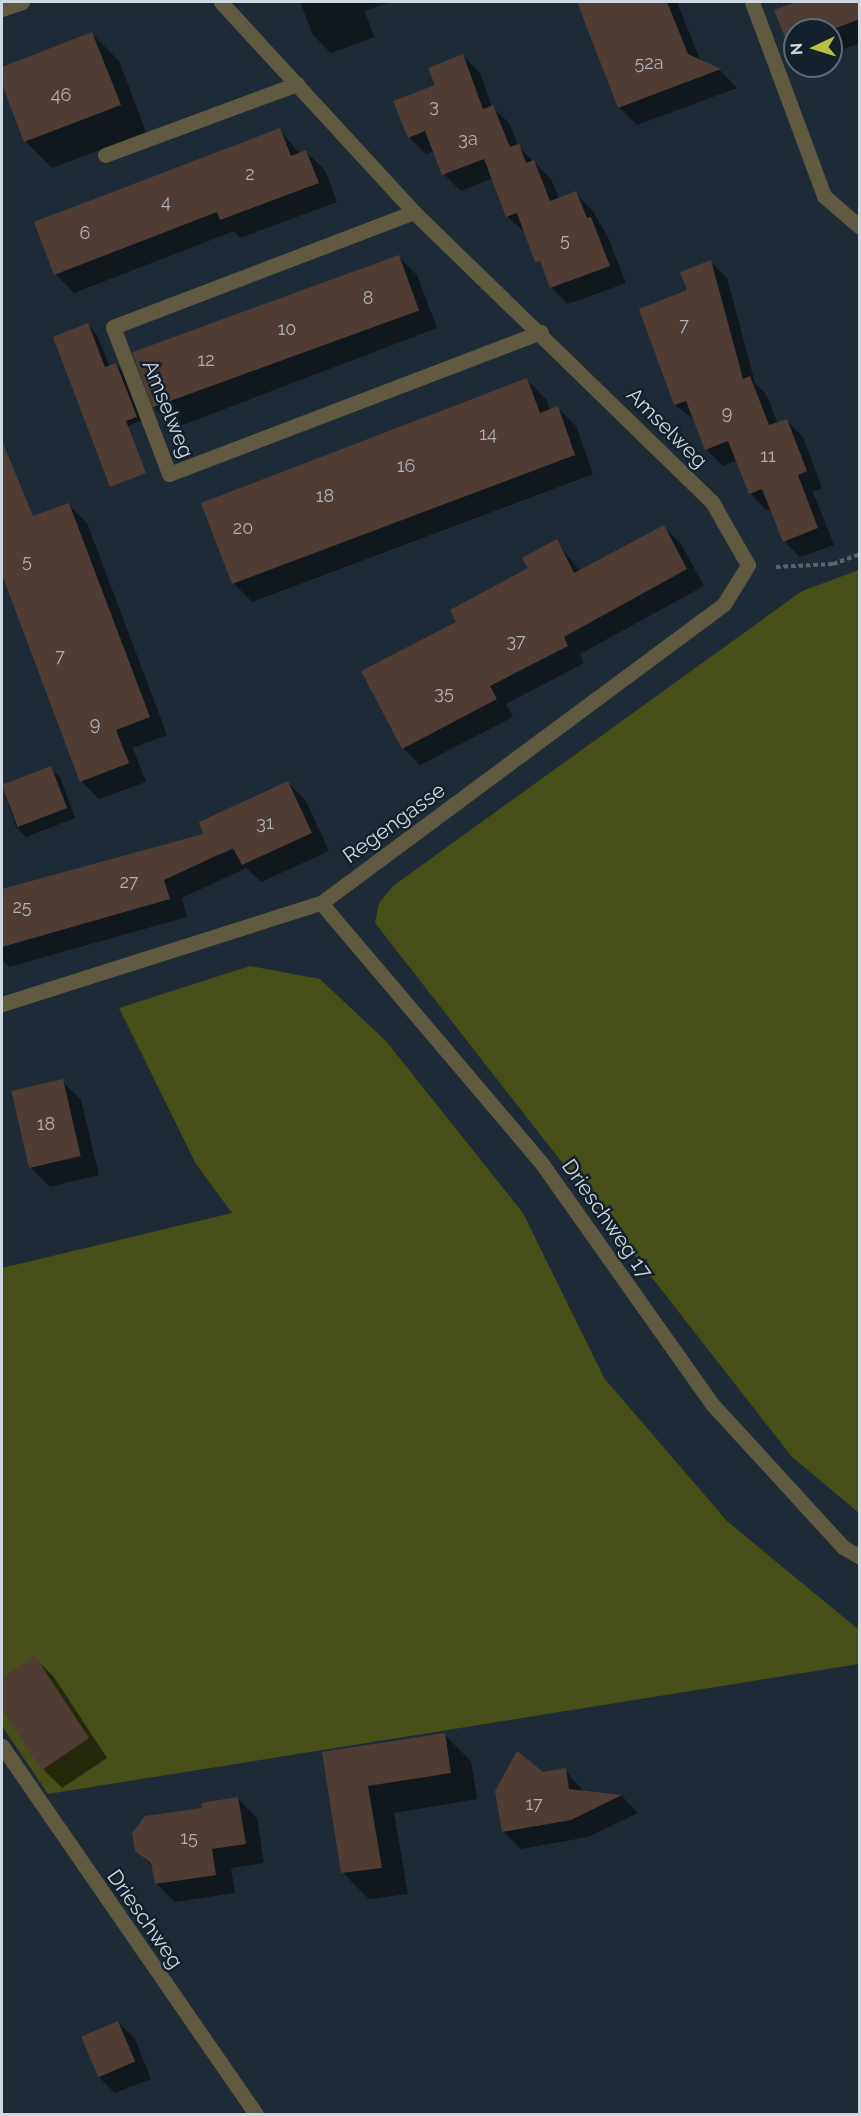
<!DOCTYPE html>
<html>
<head>
<meta charset="utf-8">
<style>
	body { margin:0 }
	#map { position:relative; width:861px; height:2116px; overflow:hidden; background:#1e2b37; font-family:Raleway,sans-serif }
	div>[style] { position:absolute }
	.green>* { inset:0; background:#474e17 }
	.shadow>* { inset:0; background:#0007 }
	.building>* { inset:0; background:#4f3c35; transform-origin:0 0 }
	.path>* { height:4px; margin-top:-2px; transform-origin:0; background:repeating-linear-gradient(90deg,#58636e 0 4.5px,transparent 0 7.5px) }
	.minor>* { height:15px; margin:-7.5px; padding:0 7.5px; transform-origin:7.5px; border-radius:7.5px; background:#5f5a40 }
	span { translate:-50% -50%; white-space:nowrap; text-align:center; line-height:1.15; -webkit-text-stroke:5px #14212d; paint-order:stroke }
	.number-label { font-size:18px; color:#afb0b5 }
	.number-label span { -webkit-text-stroke-width:0 }
	.street-label { font-size:21px; color:#cfd7e0 }
	.frame { position:absolute; inset:0; border:3px solid #cfd7e0; pointer-events:none }
	.north { position:absolute; left:783px; top:18px; width:60px; height:60px; box-sizing:border-box; background:#14212d; border:2px solid #5f6a75; border-radius:50%; rotate:266deg; font-size:16px; font-weight:700; line-height:24px; text-align:center; color:#cfd7e0 }
	.north::after { content:''; display:block; margin:auto; width:21px; height:27px; background:#b9c046; clip-path:polygon(50% 0,100% 100%,50% 72%,0 100%) }
</style>
</head>
<body>
<div id="map">
	<div class="green">
		<div style="clip-path:polygon(859px 570px,860px 570px,859px 1513px,792px 1457px,375px 923px,379px 903px,393px 886px,802px 591px)"></div>
		<div style="clip-path:polygon(250px 966px,320px 979px,386px 1041px,523px 1213px,604px 1378px,727px 1521px,859px 1630px,859px 1664px,48px 1794px,2px 1726px,2px 1268px,232px 1213px,196px 1164px,119px 1008px)"></div>
	</div>
	<div class="shadow">
		<div style="clip-path:polygon(300px 2px,390px 2px,365px 11px,374px 37px,331px 53px,313px 35px)"></div>
		<div style="clip-path:polygon(578px 2px,677px 2px,701px 62px,720px 70px,737px 88px,637px 125px,619px 107px)"></div>
		<div style="clip-path:polygon(801px 2px,860px 2px,860px 43px,831px 54px,831px 30px,795px 30px,795px 51px,776px 11px)"></div>
		<div style="clip-path:polygon(92px 34px,119px 61px,146px 132px,52px 168px,25px 141px,2px 80px,2px 68px)"></div>
		<div style="clip-path:polygon(463px 56px,480px 73px,492px 107px,510px 124px,518px 146px,551px 179px,559px 199px,575px 193px,592px 210px,607px 235px,626px 283px,568px 304px,552px 288px,526px 233px,508px 217px,493px 178px,461px 191px,444px 174px,435px 151px,426px 154px,409px 137px,437px 86px)"></div>
		<div style="clip-path:polygon(280px 130px,300px 154px,306px 152px,325px 170px,337px 202px,240px 238px,234px 231px,74px 293px,55px 274px)"></div>
		<div style="clip-path:polygon(399px 257px,417px 275px,437px 328px,175px 428px,156px 410px,136px 357px)"></div>
		<div style="clip-path:polygon(711px 262px,727px 278px,755px 383px,766px 394px,778px 424px,787px 421px,803px 437px,822px 488px,813px 492px,834px 545px,800px 557px,784px 541px,771px 508px,766px 510px,750px 493px,737px 460px,723px 466px,706px 449px,695px 420px,675px 405px,640px 310px,689px 291px)"></div>
		<div style="clip-path:polygon(88px 325px,97px 335px,110px 367px,116px 364px,125px 374px,143px 420px,99px 437px)"></div>
		<div style="clip-path:polygon(527px 380px,546px 399px,550px 410px,557px 407px,576px 426px,593px 474px,252px 602px,233px 583px)"></div>
		<div style="clip-path:polygon(68px 504px,87px 523px,167px 735px,133px 748px,146px 782px,99px 799px,81px 781px,2px 571px,2px 530px)"></div>
		<div style="clip-path:polygon(664px 527px,681px 544px,704px 586px,580px 654px,584px 663px,506px 704px,513px 717px,420px 765px,403px 748px,458px 622px,530px 569px,556px 541px,581px 572px)"></div>
		<div style="clip-path:polygon(50px 768px,60px 777px,75px 818px,26px 837px,16px 827px,2px 786px)"></div>
		<div style="clip-path:polygon(evenodd,288px 783px,306px 801px,329px 851px,261px 882px,246px 868px,182px 898px,187px 917px,9px 967px,2px 960px,2px 891px,205px 835px,288px 783px,239px 843px,241px 846px,220px 855px,220px 852px,239px 843px)"></div>
		<div style="clip-path:polygon(62px 1081px,81px 1100px,99px 1175px,50px 1187px,31px 1168px)"></div>
		<div style="clip-path:polygon(35px 1658px,54px 1677px,107px 1758px,62px 1788px,43px 1769px,2px 1706px,2px 1680px)"></div>
		<div style="clip-path:polygon(444px 1734px,471px 1761px,477px 1799px,394px 1813px,408px 1894px,369px 1899px,343px 1873px,323px 1753px)"></div>
		<div style="clip-path:polygon(565px 1770px,584px 1792px,622px 1796px,638px 1813px,588px 1837px,521px 1849px,503px 1831px,543px 1774px)"></div>
		<div style="clip-path:polygon(238px 1799px,257px 1818px,264px 1863px,231px 1868px,235px 1893px,175px 1902px,156px 1883px,153px 1867px,136px 1850px,204px 1809px)"></div>
		<div style="clip-path:polygon(118px 2022px,135px 2039px,151px 2079px,115px 2093px,98px 2076px)"></div>
	</div>
	<div class="building">
		<div style="clip-path:polygon(577px 2px,667px 2px,688px 54px,721px 69px,618px 108px)"></div>
		<div style="clip-path:polygon(796px 2px,860px 2px,860px 19px,831px 30px,795px 30px,795px 44px,789px 47px,774px 10px)"></div>
		<div style="clip-path:polygon(92px 32px,121px 105px,24px 142px,2px 84px,2px 67px)"></div>
		<div style="clip-path:polygon(463px 54px,483px 109px,493px 105px,510px 147px,519px 144px,526px 163px,534px 160px,550px 201px,576px 191px,587px 218px,591px 217px,610px 266px,550px 288px,540px 261px,535px 262px,517px 213px,506px 217px,484px 159px,442px 175px,425px 131px,408px 138px,393px 101px,435px 85px,428px 68px)"></div>
		<div style="clip-path:polygon(280px 128px,291px 156px,306px 150px,319px 183px,220px 220px,217px 212px,54px 275px,34px 222px)"></div>
		<div style="left:399px;top:255px;width:59px;height:284px;rotate:70deg"></div>
		<div style="clip-path:polygon(711px 260px,743px 379px,750px 376px,769px 425px,787px 419px,807px 471px,798px 475px,818px 528px,783px 542px,762px 489px,749px 494px,728px 441px,705px 450px,686px 401px,674px 405px,639px 309px,687px 290px,680px 272px)"></div>
		<div style="clip-path:polygon(88px 323px,105px 367px,116px 363px,137px 417px,126px 421px,146px 473px,110px 487px,53px 337px)"></div>
		<div style="clip-path:polygon(527px 378px,540px 413px,558px 406px,575px 455px,232px 584px,201px 503px)"></div>
		<div style="clip-path:polygon(2px 441px,33px 516px,69px 503px,150px 717px,116px 730px,129px 763px,80px 782px,2px 575px)"></div>
		<div style="clip-path:polygon(664px 525px,687px 569px,564px 637px,568px 646px,490px 686px,497px 699px,402px 749px,361px 671px,456px 622px,450px 610px,528px 568px,522px 558px,557px 539px,574px 573px)"></div>
		<div style="left:51px;top:766px;width:45px;height:53px;rotate:69deg"></div>
		<div style="clip-path:polygon(288px 781px,312px 833px,242px 865px,233px 848px,164px 880px,170px 899px,2px 947px,2px 889px,203px 834px,199px 822px)"></div>
		<div style="left:63px;top:1079px;width:79px;height:53px;rotate:77deg"></div>
		<div style="clip-path:polygon(35px 1656px,89px 1738px,42px 1770px,2px 1709px,2px 1678px)"></div>
		<div style="clip-path:polygon(445px 1733px,451px 1773px,368px 1786px,382px 1868px,341px 1873px,322px 1752px)"></div>
		<div style="clip-path:polygon(517px 1751px,543px 1772px,566px 1768px,569px 1789px,622px 1795px,571px 1820px,502px 1832px,495px 1791px)"></div>
		<div style="clip-path:polygon(238px 1797px,246px 1844px,212px 1849px,216px 1875px,155px 1884px,151px 1863px,135px 1851px,132px 1833px,145px 1816px,202px 1808px,201px 1803px)"></div>
		<div style="left:118px;top:2021px;width:44px;height:40px;rotate:67deg"></div>
	</div>
	<div class="path">
		<div style="left:776px;top:567px;width:57px;rotate:-3deg"></div>
		<div style="left:833px;top:564px;width:29px;rotate:-20deg"></div>
	</div>
	<div class="minor">
		<div style="left:752px;top:2px;width:207px;rotate:69.6deg"></div>
		<div style="left:824px;top:196px;width:48px;rotate:40.7deg"></div>
		<div style="left:2px;top:9px;width:21px;rotate:-19deg"></div>
		<div style="left:105px;top:155px;width:205px;rotate:-20.3deg"></div>
		<div style="left:414px;top:212px;width:322px;rotate:159.1deg"></div>
		<div style="left:113px;top:327px;width:157px;rotate:69.1deg"></div>
		<div style="left:169px;top:474px;width:398px;rotate:-20.9deg"></div>
		<div style="left:321px;top:903px;width:338px;rotate:49.7deg"></div>
		<div style="left:540px;top:1161px;width:298px;rotate:54.7deg"></div>
		<div style="left:712px;top:1404px;width:194px;rotate:47.5deg"></div>
		<div style="left:843px;top:1547px;width:20px;rotate:30deg"></div>
		<div style="left:2px;top:1004px;width:335px;rotate:-17.6deg"></div>
		<div style="left:321px;top:903px;width:502px;rotate:-36.57deg"></div>
		<div style="left:724px;top:604px;width:46px;rotate:-58.4deg"></div>
		<div style="left:748px;top:565px;width:73px;rotate:-119.7deg"></div>
		<div style="left:712px;top:502px;width:416px;rotate:-135.8deg"></div>
		<div style="left:414px;top:212px;width:285px;rotate:-132.6deg"></div>
		<div style="left:2px;top:1746px;width:447px;rotate:55.4deg"></div>
	</div>
	<div class="number-label">
		<span style="left:649px;top:63px">52a</span>
		<span style="left:61px;top:95px">46</span>
		<span style="left:434px;top:106px">3</span>
		<span style="left:468px;top:139px">3a</span>
		<span style="left:250px;top:174px">2</span>
		<span style="left:166px;top:202px">4</span>
		<span style="left:85px;top:233px">6</span>
		<span style="left:565px;top:240px">5</span>
		<span style="left:368px;top:298px">8</span>
		<span style="left:684px;top:325px">7</span>
		<span style="left:287px;top:329px">10</span>
		<span style="left:206px;top:360px">12</span>
		<span style="left:727px;top:413px">9</span>
		<span style="left:488px;top:434px">14</span>
		<span style="left:768px;top:456px">11</span>
		<span style="left:406px;top:466px">16</span>
		<span style="left:325px;top:496px">18</span>
		<span style="left:243px;top:528px">20</span>
		<span style="left:27px;top:561px">5</span>
		<span style="left:516px;top:641px">37</span>
		<span style="left:60px;top:656px">7</span>
		<span style="left:444px;top:693px">35</span>
		<span style="left:95px;top:724px">9</span>
		<span style="left:265px;top:823px">31</span>
		<span style="left:129px;top:882px">27</span>
		<span style="left:22px;top:907px">25</span>
		<span style="left:46px;top:1124px">18</span>
		<span style="left:534px;top:1804px">17</span>
		<span style="left:189px;top:1838px">15</span>
	</div>
	<div class="street-label">
		<span style="left:168px;top:409px;rotate:68deg">Amselweg</span>
		<span style="left:667px;top:428px;rotate:45deg">Amselweg</span>
		<span style="left:394px;top:823px;rotate:-36deg">Regengasse</span>
		<span style="left:607px;top:1219px;rotate:55deg">Drieschweg 17</span>
		<span style="left:145px;top:1919px;rotate:55deg">Drieschweg</span>
	</div>
	<div class="frame"></div>
	<div class="north">N</div>
</div>
</body>
</html>
